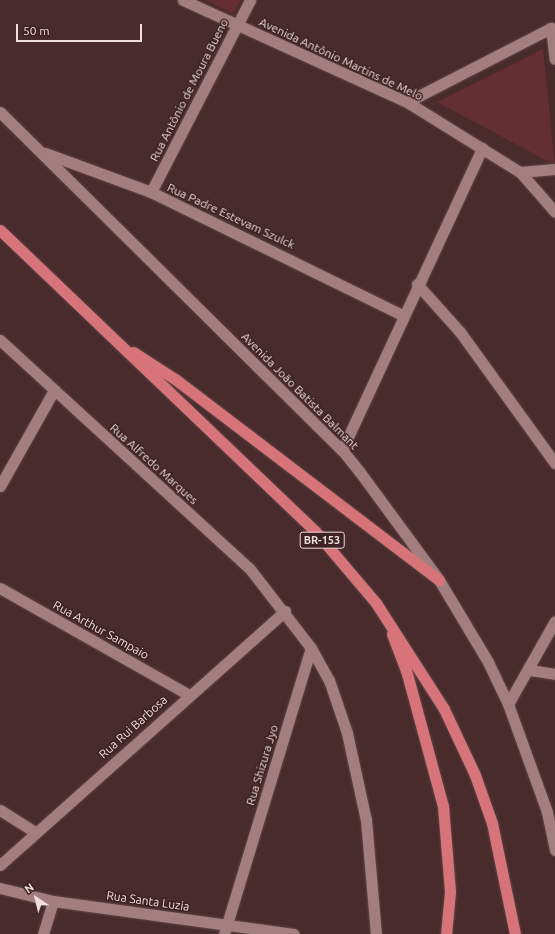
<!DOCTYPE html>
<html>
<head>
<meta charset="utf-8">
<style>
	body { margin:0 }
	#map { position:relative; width:555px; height:934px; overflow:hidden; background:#492b2c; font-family:Ubuntu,sans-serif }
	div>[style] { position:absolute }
	.green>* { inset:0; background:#632f32 }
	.roads { filter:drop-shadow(0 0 1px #614848) drop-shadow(0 0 1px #614848) }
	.minor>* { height:11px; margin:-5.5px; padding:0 5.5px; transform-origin:5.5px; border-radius:5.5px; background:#a27e7e }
	.tertiary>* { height:11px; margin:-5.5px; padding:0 5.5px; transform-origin:5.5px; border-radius:5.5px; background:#a27e7e }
	.trunk>* { height:11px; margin:-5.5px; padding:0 5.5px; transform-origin:5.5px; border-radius:5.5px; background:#d7747a }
	span { translate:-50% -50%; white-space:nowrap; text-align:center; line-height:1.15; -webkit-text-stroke:3px #3e2122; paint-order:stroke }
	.shield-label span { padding:1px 3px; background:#3e2122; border:1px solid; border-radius:3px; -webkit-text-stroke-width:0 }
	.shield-label { font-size:11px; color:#f1dddd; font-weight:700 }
	.street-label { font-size:12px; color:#f1dddd }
	.north { position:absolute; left:16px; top:878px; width:40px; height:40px; -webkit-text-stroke:3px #3e2122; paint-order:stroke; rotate:325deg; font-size:11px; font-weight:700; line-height:16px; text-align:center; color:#f1dddd }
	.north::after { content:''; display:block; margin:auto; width:14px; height:18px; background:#f1dddd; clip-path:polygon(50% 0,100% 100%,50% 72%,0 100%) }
	.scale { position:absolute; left:16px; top:24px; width:126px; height:18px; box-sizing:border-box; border:2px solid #f1dddd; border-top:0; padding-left:5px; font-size:12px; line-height:14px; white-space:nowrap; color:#f1dddd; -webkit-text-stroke:3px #3e2122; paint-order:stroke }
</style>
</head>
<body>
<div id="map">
	<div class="green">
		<div style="clip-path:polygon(205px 0,241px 0,233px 14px)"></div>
		<div style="clip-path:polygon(543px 49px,555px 165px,437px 102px)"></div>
	</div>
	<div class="roads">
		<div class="minor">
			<div style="left:183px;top:0;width:246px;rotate:24.5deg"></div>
			<div style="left:0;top:112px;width:481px;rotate:44.7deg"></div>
			<div style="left:342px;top:450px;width:27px;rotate:51deg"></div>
			<div style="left:359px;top:471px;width:135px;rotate:53.7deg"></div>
			<div style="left:439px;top:580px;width:96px;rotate:59.1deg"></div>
			<div style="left:488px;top:662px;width:47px;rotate:64.5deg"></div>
			<div style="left:508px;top:704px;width:115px;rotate:70.1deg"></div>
			<div style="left:547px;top:812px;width:39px;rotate:78deg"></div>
			<div style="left:45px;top:153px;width:113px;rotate:20.2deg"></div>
			<div style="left:151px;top:192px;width:280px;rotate:26.1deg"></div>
			<div style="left:151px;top:192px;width:216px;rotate:-62.7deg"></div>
			<div style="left:417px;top:284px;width:64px;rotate:48.1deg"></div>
			<div style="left:460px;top:332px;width:162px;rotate:54.1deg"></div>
			<div style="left:0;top:340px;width:339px;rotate:42.5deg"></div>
			<div style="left:250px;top:569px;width:100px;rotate:52.3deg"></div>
			<div style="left:311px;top:648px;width:37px;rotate:61deg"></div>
			<div style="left:329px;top:680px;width:56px;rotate:71.2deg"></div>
			<div style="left:347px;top:733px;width:89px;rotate:77.7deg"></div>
			<div style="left:366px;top:820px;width:114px;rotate:85deg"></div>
			<div style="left:342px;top:450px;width:333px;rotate:-65.1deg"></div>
			<div style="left:0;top:486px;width:110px;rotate:-60.6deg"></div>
			<div style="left:0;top:588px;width:217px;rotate:29.5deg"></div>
			<div style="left:530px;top:670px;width:25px;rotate:9deg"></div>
			<div style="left:508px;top:704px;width:95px;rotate:-60.5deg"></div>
			<div style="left:0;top:810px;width:41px;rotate:32.2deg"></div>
			<div style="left:0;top:865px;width:382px;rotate:-41.7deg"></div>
			<div style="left:0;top:888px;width:55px;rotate:13.8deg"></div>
			<div style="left:53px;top:901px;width:243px;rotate:7.8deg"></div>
			<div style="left:43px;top:934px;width:34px;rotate:-73deg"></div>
			<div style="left:224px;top:934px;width:299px;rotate:-73.1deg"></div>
		</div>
		<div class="tertiary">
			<div style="left:551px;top:28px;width:31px;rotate:83deg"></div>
			<div style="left:407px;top:102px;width:133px;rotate:31.8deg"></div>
			<div style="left:520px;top:172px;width:53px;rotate:48.8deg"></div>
			<div style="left:407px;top:102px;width:162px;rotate:-27.2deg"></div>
			<div style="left:520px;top:172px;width:35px;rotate:-5deg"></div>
		</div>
		<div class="trunk">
			<div style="left:0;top:230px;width:436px;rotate:43.7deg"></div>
			<div style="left:315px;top:531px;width:94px;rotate:49.7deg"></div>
			<div style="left:376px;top:603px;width:126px;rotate:57.3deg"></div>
			<div style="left:444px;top:709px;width:73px;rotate:64.8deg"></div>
			<div style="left:475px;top:775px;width:51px;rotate:70.5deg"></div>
			<div style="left:492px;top:823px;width:113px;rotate:78.3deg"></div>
			<div style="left:133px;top:352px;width:50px;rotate:32.7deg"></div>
			<div style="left:175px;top:379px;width:332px;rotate:37.3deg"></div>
			<div style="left:392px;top:634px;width:39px;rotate:69deg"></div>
			<div style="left:406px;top:670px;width:141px;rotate:74.8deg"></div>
			<div style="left:443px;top:806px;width:86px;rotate:85.3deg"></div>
			<div style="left:450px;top:892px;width:42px;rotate:95.4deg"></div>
		</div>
	</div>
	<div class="shield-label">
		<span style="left:322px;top:540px">BR-153</span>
	</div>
	<div class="street-label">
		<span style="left:341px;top:59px;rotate:25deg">Avenida Antônio Martins de Melo</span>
		<span style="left:189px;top:90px;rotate:-63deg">Rua Antônio de Moura Bueno</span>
		<span style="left:231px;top:216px;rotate:25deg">Rua Padre Estevam Szulck</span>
		<span style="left:300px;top:391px;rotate:45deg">Avenida João Batista Balmant</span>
		<span style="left:154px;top:464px;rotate:42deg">Rua Alfredo Marques</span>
		<span style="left:101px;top:630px;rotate:29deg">Rua Arthur Sampaio</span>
		<span style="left:133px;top:727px;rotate:-42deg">Rua Rui Barbosa</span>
		<span style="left:262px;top:765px;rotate:-73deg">Rua Shizura Jyo</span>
		<span style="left:148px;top:901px;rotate:8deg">Rua Santa Luzia</span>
	</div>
	<div class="north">N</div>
	<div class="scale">50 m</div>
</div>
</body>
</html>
